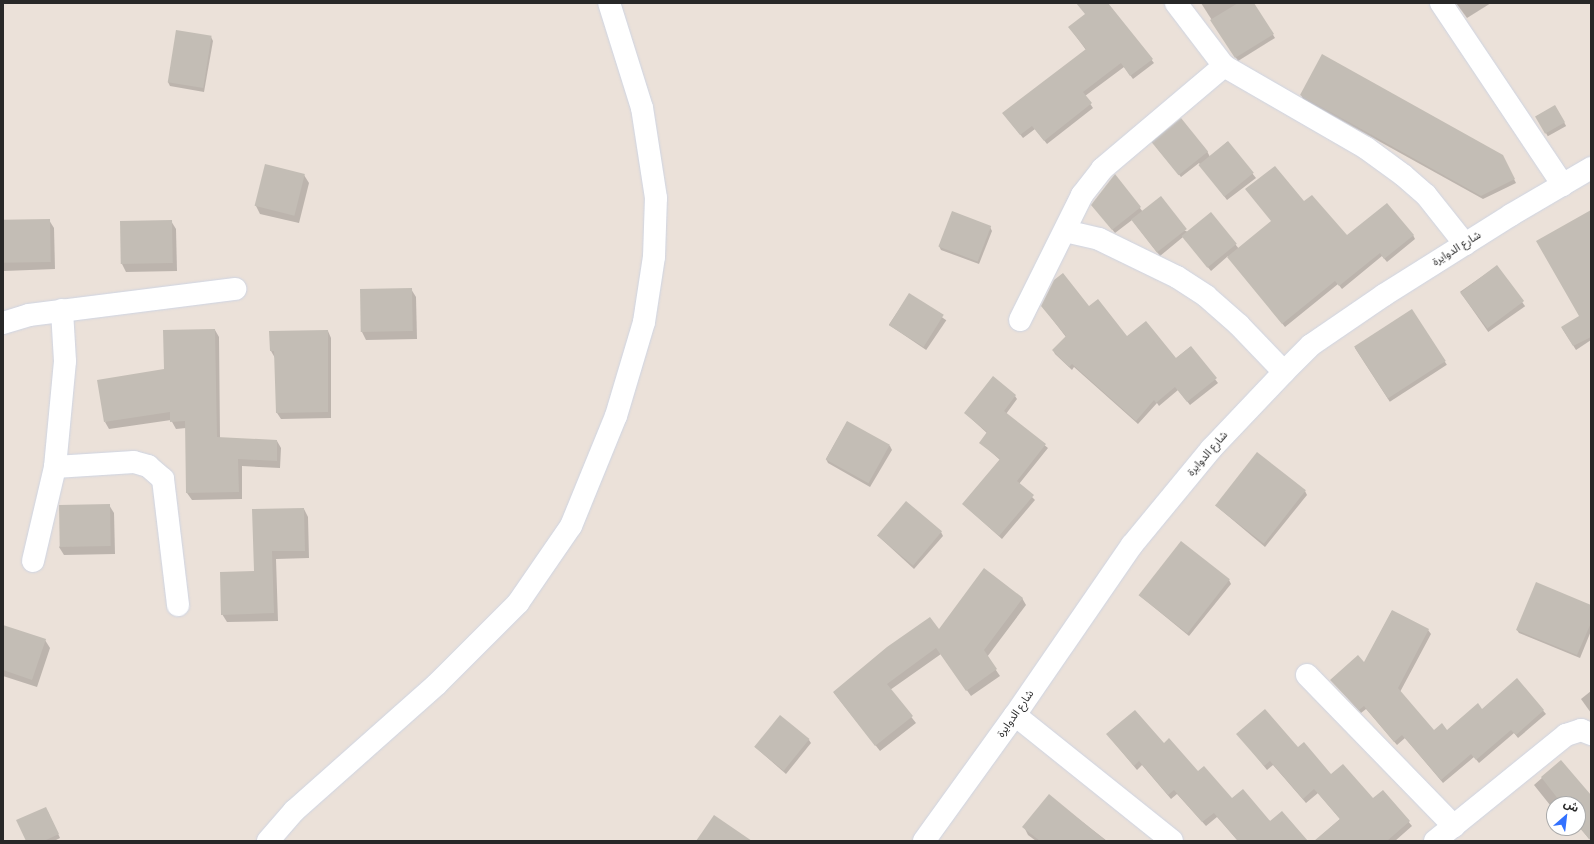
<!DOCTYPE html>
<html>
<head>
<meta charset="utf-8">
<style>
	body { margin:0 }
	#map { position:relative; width:1594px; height:844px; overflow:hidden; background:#ebe1d9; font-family:"Fira Sans","Noto Sans Arabic",sans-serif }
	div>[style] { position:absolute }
	.shadow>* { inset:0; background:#0003; transform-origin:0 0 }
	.building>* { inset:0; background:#c3bdb5; transform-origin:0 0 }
	.roads { filter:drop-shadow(0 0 1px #ced4e2) drop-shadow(0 0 1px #ced4e2) }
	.minor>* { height:22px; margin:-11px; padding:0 11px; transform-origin:11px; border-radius:11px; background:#fff }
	span { translate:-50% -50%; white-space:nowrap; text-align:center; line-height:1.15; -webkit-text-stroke:4px #fff; paint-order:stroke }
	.street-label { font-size:11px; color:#282828 }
	.frame { position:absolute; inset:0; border:4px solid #282828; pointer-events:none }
	.north { position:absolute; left:1546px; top:796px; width:40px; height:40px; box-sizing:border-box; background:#fff; border:1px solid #a9a9a9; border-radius:50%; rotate:28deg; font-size:11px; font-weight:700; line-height:16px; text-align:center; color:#282828 }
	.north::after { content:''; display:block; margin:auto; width:14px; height:18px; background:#3271ff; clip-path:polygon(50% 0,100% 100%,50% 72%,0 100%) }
</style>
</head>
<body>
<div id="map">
	<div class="shadow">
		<div style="clip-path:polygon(1082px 3px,1107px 3px,1154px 63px,1133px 79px,1124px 67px,1085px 96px,1093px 108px,1047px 144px,1035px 129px,1023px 138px,1006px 117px,1086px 50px,1072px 31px,1086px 15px)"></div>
		<div style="clip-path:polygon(1201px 3px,1253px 3px,1275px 38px,1238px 61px)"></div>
		<div style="clip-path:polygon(1456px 3px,1491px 3px,1467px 18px)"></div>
		<div style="clip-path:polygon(211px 37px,213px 41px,204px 92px,170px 86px,168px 82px)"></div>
		<div style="clip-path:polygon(1301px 95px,1502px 156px,1516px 183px,1483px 199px,1303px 99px)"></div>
		<div style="left:1555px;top:106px;width:23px;height:21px;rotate:61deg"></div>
		<div style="clip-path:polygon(1227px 142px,1256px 178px,1227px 200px,1199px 163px,1181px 177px,1156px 147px,1207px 151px,1210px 157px)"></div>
		<div style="clip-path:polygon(304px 175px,309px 183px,299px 223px,260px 214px,256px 206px)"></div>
		<div style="clip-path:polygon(1115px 176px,1143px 212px,1188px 232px,1211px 213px,1239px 249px,1303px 203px,1346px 236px,1413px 235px,1415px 239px,1387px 262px,1382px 256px,1342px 289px,1338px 284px,1285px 327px,1228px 256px,1211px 271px,1183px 237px,1160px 256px,1132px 220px,1115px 233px,1095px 208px)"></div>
		<div style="clip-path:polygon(1591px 211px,1591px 340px,1576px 350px,1562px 328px,1580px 317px)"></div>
		<div style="clip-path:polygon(3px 220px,49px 220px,54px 228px,55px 269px,4px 271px)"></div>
		<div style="clip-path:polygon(171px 221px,176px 229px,177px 271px,126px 272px,122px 264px)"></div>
		<div style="clip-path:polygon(990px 227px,992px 231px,979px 264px,941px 250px,939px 246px)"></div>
		<div style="left:1497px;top:266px;width:49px;height:45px;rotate:55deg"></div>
		<div style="clip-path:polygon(411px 289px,416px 297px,417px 339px,366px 340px,362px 332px)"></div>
		<div style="left:909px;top:295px;width:45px;height:36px;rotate:34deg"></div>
		<div style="clip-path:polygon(1042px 306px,1089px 307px,1127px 337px,1175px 359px,1190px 347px,1218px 383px,1190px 405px,1178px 390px,1159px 406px,1157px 403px,1138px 424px,1074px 367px,1072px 370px,1055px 354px,1053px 350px,1066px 337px)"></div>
		<div style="left:1412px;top:311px;width:64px;height:68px;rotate:57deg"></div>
		<div style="clip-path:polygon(215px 330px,219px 337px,220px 438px,277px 441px,281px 448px,280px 468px,242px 466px,242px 499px,192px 500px,187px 493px,186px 428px,176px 429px,171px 420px,109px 429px,105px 422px)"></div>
		<div style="clip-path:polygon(328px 331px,331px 338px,331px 418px,281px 419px,277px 413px,275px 358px,271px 351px,270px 332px)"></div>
		<div style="clip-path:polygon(1015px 396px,1017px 399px,1006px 414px,1048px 448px,1019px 484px,1035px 500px,1002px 539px,963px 504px,1000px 460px,981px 443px,988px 434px,965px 413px)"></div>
		<div style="clip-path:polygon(847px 422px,890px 446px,892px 450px,870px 487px,828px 463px,826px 459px)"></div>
		<div style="clip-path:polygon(1305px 491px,1307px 495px,1265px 547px,1215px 505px)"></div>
		<div style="clip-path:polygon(109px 505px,114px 513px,115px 554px,64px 555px,59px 547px)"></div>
		<div style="clip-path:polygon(304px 509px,308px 517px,309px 558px,276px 559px,278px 621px,227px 622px,222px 614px)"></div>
		<div style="clip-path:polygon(941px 532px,943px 536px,914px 569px,877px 535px)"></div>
		<div style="clip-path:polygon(1229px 580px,1231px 584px,1189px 636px,1139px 595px)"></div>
		<div style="clip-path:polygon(1022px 598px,1026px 605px,987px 657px,1000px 676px,971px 696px,941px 654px,890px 690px,916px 723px,880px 751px,834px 693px,939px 631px)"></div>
		<div style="clip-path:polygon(1591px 606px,1591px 631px,1580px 658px,1519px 633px,1517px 630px)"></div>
		<div style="clip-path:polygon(1392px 611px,1428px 630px,1431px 634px,1400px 692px,1434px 731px,1447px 731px,1482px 710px,1517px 680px,1546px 714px,1518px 738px,1514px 733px,1479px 763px,1474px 757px,1443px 783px,1405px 738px,1397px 745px,1366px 709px,1361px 713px,1331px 680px,1364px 664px)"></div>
		<div style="clip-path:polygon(3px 626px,45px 640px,50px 648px,37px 687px,3px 676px)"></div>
		<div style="clip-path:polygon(1591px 691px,1591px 713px,1581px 699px)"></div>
		<div style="clip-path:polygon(1107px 734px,1164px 744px,1231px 800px,1307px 841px,1238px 841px,1217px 817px,1206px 826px,1177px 794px,1171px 799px,1142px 765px,1137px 770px)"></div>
		<div style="clip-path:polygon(1238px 734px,1298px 749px,1331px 776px,1373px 800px,1383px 791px,1412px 826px,1395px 841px,1315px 841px,1340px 819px,1318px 793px,1306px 803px,1273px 765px,1267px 770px)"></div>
		<div style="clip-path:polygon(809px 740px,811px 743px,786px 774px,755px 747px)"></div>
		<div style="clip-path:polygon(1561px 761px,1591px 799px,1591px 837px,1589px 839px,1578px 825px,1578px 804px,1554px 804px,1554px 810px,1534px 785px)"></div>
		<div style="clip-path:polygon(1049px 796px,1107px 841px,1036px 841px,1028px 835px,1024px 827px)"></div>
		<div style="clip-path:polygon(48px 812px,60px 838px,54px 841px,27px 841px)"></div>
	</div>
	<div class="building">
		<div style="clip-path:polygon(1076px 3px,1108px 3px,1153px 59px,1130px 76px,1121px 63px,1083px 92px,1092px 103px,1044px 141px,1032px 126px,1020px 135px,1002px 113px,1086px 49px,1068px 27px,1085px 14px)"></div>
		<div style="clip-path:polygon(1238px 3px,1254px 3px,1274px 34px,1235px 58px,1210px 20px)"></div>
		<div style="left:176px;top:30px;width:36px;height:53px;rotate:9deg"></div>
		<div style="clip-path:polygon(1322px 54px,1503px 155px,1515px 179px,1481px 196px,1300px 95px)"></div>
		<div style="left:1555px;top:105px;width:20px;height:23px;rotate:60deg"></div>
		<div style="left:1181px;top:118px;width:43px;height:38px;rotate:51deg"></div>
		<div style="left:1228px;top:141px;width:41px;height:38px;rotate:51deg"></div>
		<div style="left:265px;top:164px;width:41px;height:43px;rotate:14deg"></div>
		<div style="clip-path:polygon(1275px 166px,1304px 201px,1312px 195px,1347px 235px,1387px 203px,1414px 235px,1384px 259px,1380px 253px,1339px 286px,1335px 281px,1282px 324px,1227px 257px,1271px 221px,1245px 189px)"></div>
		<div style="clip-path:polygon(1115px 174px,1141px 207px,1112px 230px,1091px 205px)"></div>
		<div style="left:1161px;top:196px;width:42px;height:38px;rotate:52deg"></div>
		<div style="clip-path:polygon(1591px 210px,1591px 337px,1573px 346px,1561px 327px,1579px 316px,1536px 241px)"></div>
		<div style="left:952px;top:211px;width:42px;height:38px;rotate:21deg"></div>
		<div style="left:1211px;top:212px;width:41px;height:38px;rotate:51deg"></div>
		<div style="left:50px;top:219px;width:43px;height:47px;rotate:89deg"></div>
		<div style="left:172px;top:220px;width:43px;height:52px;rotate:89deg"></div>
		<div style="left:1497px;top:265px;width:45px;height:46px;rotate:53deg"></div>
		<div style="clip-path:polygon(1063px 273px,1089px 306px,1098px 299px,1127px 336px,1146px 321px,1176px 358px,1191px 346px,1217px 378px,1187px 402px,1175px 387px,1156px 403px,1154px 400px,1136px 421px,1072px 364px,1069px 367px,1052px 350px,1066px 336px,1041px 306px,1054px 280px)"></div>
		<div style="left:412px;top:288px;width:43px;height:52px;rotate:89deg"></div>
		<div style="left:909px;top:293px;width:41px;height:38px;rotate:32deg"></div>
		<div style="left:1412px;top:309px;width:62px;height:69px;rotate:57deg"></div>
		<div style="clip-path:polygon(215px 329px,217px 437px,277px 440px,277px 461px,238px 459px,239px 492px,186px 493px,185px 421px,170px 422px,170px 412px,104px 422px,97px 380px,164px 369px,163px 330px)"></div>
		<div style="clip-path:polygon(328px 330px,328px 412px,276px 413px,274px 351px,270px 351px,269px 331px)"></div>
		<div style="clip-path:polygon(993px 376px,1016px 395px,1004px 411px,1046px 444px,1017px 481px,1034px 495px,999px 536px,962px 504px,1000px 459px,979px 443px,987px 432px,964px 413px)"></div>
		<div style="left:847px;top:421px;width:49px;height:44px;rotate:29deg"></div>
		<div style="left:1257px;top:452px;width:62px;height:68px;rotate:38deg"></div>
		<div style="left:906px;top:501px;width:47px;height:45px;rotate:40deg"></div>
		<div style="left:110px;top:504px;width:42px;height:51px;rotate:89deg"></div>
		<div style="clip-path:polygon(304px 508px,305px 551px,272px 551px,274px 613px,221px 615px,220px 572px,254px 571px,252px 509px)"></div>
		<div style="left:1181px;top:541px;width:62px;height:69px;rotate:38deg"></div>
		<div style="clip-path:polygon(984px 568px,1023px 598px,984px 650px,997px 669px,966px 691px,936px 648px,887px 684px,913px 716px,875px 746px,833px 692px,887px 647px,930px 617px,939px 629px)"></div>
		<div style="clip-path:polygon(1536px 582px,1591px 605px,1591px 623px,1577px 655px,1516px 630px)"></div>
		<div style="clip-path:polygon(1392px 610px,1429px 629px,1398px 688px,1434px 730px,1442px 723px,1447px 730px,1478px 703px,1482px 709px,1517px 678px,1544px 710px,1516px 735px,1511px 730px,1476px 760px,1471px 754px,1441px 780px,1402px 735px,1394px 742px,1364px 706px,1359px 710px,1330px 680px,1358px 655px,1364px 662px)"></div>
		<div style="clip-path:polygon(3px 625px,46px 639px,32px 680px,3px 670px)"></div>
		<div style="clip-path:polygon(1265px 709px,1298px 747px,1304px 742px,1331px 774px,1343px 764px,1373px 798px,1383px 790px,1410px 821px,1387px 841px,1314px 841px,1340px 819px,1314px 789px,1303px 799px,1270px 761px,1264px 766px,1236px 734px)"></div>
		<div style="clip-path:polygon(1135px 710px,1164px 743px,1169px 738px,1198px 771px,1204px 766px,1232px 798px,1243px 789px,1270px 821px,1282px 811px,1308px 841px,1238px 841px,1214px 813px,1202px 822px,1174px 790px,1168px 795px,1139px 761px,1134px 766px,1106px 734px)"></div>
		<div style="left:780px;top:715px;width:38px;height:41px;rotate:39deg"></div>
		<div style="clip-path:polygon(1561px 760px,1591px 795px,1591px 841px,1578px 826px,1578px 804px,1562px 804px,1541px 777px)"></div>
		<div style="clip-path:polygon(1049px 794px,1106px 841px,1040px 841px,1022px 827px)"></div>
		<div style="clip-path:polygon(46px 807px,59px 834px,44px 841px,26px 841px,16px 820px)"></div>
		<div style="clip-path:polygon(714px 815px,752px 841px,696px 841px)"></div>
	</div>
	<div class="roads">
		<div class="minor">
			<div style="left:1176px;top:3px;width:79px;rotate:52.7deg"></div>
			<div style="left:1224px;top:66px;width:164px;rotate:30deg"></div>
			<div style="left:1366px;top:148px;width:46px;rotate:36.1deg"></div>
			<div style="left:1403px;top:175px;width:30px;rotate:41deg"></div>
			<div style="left:1426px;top:195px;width:63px;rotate:51.5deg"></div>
			<div style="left:1441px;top:3px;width:219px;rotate:56.2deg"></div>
			<div style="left:1065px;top:231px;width:35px;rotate:13deg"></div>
			<div style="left:1099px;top:239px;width:87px;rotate:26deg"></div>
			<div style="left:1177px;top:277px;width:35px;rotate:33deg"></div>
			<div style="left:1206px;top:296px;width:44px;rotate:41.3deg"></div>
			<div style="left:1239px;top:325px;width:65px;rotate:46.2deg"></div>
			<div style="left:1020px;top:320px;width:140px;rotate:-63.6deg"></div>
			<div style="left:1082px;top:195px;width:33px;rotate:-52deg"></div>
			<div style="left:1102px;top:169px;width:160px;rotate:-40.2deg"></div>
			<div style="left:3px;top:323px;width:27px;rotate:-17deg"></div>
			<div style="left:29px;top:315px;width:208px;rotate:-7.2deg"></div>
			<div style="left:55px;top:467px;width:79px;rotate:-3.6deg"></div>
			<div style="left:134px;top:462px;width:15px;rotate:16deg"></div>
			<div style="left:148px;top:466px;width:20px;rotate:41deg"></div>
			<div style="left:163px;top:479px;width:127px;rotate:83.2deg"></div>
			<div style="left:33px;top:561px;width:97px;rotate:-76.8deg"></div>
			<div style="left:55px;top:467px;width:106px;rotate:-84.6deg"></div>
			<div style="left:65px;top:361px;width:51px;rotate:-93.4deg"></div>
			<div style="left:1307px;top:675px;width:211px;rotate:45.8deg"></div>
			<div style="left:1015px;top:715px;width:201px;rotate:38.7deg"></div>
			<div style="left:268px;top:841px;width:40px;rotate:-49deg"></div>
			<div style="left:294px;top:811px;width:191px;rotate:-41.6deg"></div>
			<div style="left:437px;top:684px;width:115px;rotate:-45deg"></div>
			<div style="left:518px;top:603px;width:93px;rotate:-55.5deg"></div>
			<div style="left:571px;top:526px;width:119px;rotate:-67.8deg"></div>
			<div style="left:616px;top:416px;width:98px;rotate:-73.4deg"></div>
			<div style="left:644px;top:322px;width:66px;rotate:-81.3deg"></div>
			<div style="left:654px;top:257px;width:59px;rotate:-88.1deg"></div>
			<div style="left:656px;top:198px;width:91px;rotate:-98.8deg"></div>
			<div style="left:642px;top:108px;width:110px;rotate:-107.4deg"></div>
			<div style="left:924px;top:841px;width:155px;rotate:-54.2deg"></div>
			<div style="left:1015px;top:715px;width:206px;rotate:-55.5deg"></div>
			<div style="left:1132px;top:545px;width:124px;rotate:-50.5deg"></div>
			<div style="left:1211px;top:449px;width:106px;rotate:-46.5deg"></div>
			<div style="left:1284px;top:372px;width:38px;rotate:-45deg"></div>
			<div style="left:1311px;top:345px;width:88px;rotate:-34.4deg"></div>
			<div style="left:1384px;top:295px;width:150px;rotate:-32.2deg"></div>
			<div style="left:1511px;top:215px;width:93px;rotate:-30.4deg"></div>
			<div style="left:1435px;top:841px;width:169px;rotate:-39deg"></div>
			<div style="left:1566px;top:735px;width:16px;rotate:-18deg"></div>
			<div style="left:1581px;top:730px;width:11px;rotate:22deg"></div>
		</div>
	</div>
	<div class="street-label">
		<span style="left:1457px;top:249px;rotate:-32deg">شارع الدوايرة</span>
		<span style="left:1208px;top:454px;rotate:-49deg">شارع الدوايرة</span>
		<span style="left:1016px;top:714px;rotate:-55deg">شارع الدوايرة</span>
	</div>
	<div class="frame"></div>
	<div class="north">ش</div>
</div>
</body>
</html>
